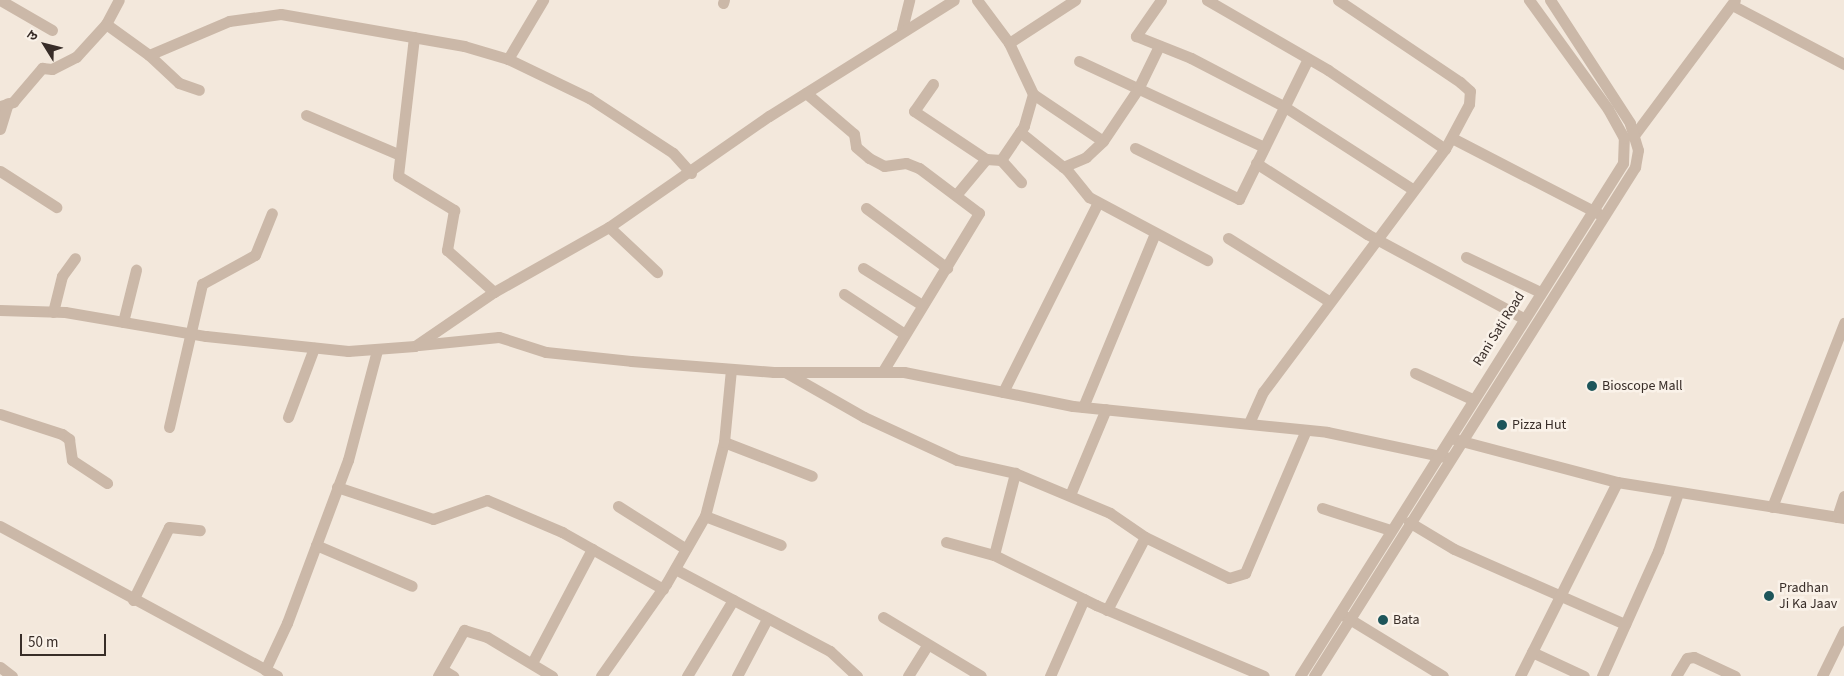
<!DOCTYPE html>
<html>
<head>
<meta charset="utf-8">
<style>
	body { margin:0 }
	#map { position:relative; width:1844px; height:676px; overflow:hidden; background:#f3e8dc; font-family:"Source Sans 3","Noto Sans Devanagari",sans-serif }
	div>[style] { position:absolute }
	.minor>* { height:11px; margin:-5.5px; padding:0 5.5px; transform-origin:5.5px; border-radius:5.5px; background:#cbb8a8 }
	.dots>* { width:14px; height:14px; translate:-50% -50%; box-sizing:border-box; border:2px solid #faf2e9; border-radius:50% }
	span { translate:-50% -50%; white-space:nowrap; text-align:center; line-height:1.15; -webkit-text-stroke:5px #faf2e9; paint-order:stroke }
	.street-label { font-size:14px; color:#382d28 }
	.poi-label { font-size:14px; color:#382d28 }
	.left { translate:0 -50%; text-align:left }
	.north { position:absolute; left:20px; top:20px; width:50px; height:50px; -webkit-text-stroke:4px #faf2e9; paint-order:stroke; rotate:306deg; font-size:14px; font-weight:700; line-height:20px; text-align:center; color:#382d28 }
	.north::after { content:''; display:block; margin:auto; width:18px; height:22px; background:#382d28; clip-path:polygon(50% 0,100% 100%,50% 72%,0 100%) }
	.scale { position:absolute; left:20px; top:634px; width:86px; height:22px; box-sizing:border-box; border:2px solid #382d28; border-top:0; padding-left:6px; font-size:15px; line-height:18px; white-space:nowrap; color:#382d28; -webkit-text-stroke:4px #faf2e9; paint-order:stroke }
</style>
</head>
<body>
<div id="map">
	<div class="minor">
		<div style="left:0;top:0;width:60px;rotate:30deg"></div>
		<div style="left:977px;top:0;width:54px;rotate:53.3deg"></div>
		<div style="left:1009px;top:43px;width:56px;rotate:64.8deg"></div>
		<div style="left:1033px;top:94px;width:33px;rotate:106deg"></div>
		<div style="left:1024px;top:126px;width:41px;rotate:124.1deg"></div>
		<div style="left:1161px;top:0;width:44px;rotate:124.8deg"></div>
		<div style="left:1136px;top:36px;width:59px;rotate:21.8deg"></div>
		<div style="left:1191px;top:58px;width:106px;rotate:27.5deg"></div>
		<div style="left:1285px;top:107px;width:153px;rotate:32.8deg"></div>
		<div style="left:1207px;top:0;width:140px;rotate:30deg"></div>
		<div style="left:1328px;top:70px;width:141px;rotate:34deg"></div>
		<div style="left:723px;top:3px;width:3px;rotate:-72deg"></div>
		<div style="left:1732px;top:5px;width:127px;rotate:27.8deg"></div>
		<div style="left:106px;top:24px;width:27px;rotate:-62deg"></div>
		<div style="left:902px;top:29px;width:30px;rotate:-76deg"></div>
		<div style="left:414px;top:37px;width:140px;rotate:96.6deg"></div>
		<div style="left:398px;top:176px;width:66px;rotate:31.3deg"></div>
		<div style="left:454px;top:210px;width:41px;rotate:99.9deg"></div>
		<div style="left:447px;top:250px;width:63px;rotate:41.8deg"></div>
		<div style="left:1009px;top:43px;width:79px;rotate:-33.1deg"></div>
		<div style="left:149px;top:55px;width:41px;rotate:43deg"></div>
		<div style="left:179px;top:83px;width:21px;rotate:19deg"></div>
		<div style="left:508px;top:59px;width:69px;rotate:-59.3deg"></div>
		<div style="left:1079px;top:61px;width:204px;rotate:24.9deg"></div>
		<div style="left:933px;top:84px;width:33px;rotate:125deg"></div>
		<div style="left:914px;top:111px;width:87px;rotate:33.7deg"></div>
		<div style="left:986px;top:159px;width:15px;rotate:4deg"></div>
		<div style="left:1001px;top:160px;width:30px;rotate:48deg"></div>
		<div style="left:806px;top:93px;width:63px;rotate:40.5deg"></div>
		<div style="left:854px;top:134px;width:13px;rotate:81deg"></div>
		<div style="left:856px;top:147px;width:17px;rotate:40deg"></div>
		<div style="left:869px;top:158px;width:17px;rotate:28deg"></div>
		<div style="left:884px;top:166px;width:22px;rotate:-8deg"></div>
		<div style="left:906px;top:163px;width:14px;rotate:21deg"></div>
		<div style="left:919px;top:168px;width:75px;rotate:36.9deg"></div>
		<div style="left:979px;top:213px;width:185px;rotate:121.3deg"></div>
		<div style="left:1033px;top:94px;width:84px;rotate:33.9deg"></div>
		<div style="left:0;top:106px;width:14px;rotate:-17deg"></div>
		<div style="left:13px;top:102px;width:45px;rotate:-49.5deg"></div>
		<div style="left:42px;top:68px;width:10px;rotate:6deg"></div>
		<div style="left:52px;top:69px;width:27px;rotate:-27deg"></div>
		<div style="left:76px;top:57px;width:45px;rotate:-47.7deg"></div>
		<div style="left:106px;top:24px;width:53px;rotate:35.8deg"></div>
		<div style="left:149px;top:55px;width:87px;rotate:-23deg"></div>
		<div style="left:229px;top:21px;width:52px;rotate:-7.7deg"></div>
		<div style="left:281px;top:14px;width:186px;rotate:9.9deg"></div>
		<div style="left:464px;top:46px;width:46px;rotate:16.5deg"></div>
		<div style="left:508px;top:59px;width:90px;rotate:25.7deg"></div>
		<div style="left:589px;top:98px;width:100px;rotate:33.2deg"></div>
		<div style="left:673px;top:153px;width:27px;rotate:48deg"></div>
		<div style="left:306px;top:115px;width:100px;rotate:23deg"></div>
		<div style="left:0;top:129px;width:27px;rotate:-73deg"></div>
		<div style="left:1020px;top:132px;width:60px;rotate:39deg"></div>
		<div style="left:1067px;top:170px;width:35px;rotate:51deg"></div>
		<div style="left:1089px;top:197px;width:134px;rotate:28.1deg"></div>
		<div style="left:1635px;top:134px;width:167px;rotate:-53.3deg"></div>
		<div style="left:1452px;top:138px;width:165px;rotate:27.3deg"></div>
		<div style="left:1135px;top:148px;width:116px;rotate:26.1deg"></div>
		<div style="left:1239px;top:199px;width:156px;rotate:-63.8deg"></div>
		<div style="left:1256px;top:163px;width:132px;rotate:32.6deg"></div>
		<div style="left:1367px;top:234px;width:177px;rotate:28.3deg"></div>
		<div style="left:1063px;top:167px;width:25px;rotate:-23deg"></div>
		<div style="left:1086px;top:157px;width:23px;rotate:-43deg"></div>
		<div style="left:1103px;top:141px;width:63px;rotate:-56.1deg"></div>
		<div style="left:1138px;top:89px;width:48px;rotate:-64deg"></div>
		<div style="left:0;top:171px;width:67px;rotate:32.7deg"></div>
		<div style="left:956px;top:195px;width:47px;rotate:-50.2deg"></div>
		<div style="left:866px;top:208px;width:101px;rotate:36.5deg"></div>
		<div style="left:609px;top:227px;width:66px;rotate:43.2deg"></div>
		<div style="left:1228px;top:238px;width:119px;rotate:32deg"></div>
		<div style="left:1466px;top:257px;width:82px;rotate:25.3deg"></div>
		<div style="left:863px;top:268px;width:70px;rotate:32.1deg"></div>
		<div style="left:844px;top:294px;width:71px;rotate:33.5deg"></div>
		<div style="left:0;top:310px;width:65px;rotate:1.8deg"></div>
		<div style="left:65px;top:312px;width:143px;rotate:9.7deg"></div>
		<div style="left:206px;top:336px;width:143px;rotate:6deg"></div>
		<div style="left:348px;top:351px;width:67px;rotate:-4.3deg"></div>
		<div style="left:415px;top:346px;width:96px;rotate:-34.4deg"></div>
		<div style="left:494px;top:292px;width:132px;rotate:-29.5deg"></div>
		<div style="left:609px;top:227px;width:195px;rotate:-34.8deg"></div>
		<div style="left:769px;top:116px;width:218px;rotate:-32.1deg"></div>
		<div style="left:53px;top:312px;width:37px;rotate:-76deg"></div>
		<div style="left:62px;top:276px;width:22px;rotate:-54deg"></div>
		<div style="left:123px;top:322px;width:54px;rotate:-76deg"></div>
		<div style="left:419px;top:345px;width:80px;rotate:-5.7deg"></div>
		<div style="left:499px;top:337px;width:49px;rotate:17.7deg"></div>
		<div style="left:546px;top:352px;width:85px;rotate:6deg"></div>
		<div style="left:631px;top:361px;width:143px;rotate:4.4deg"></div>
		<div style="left:774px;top:372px;width:130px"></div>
		<div style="left:904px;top:372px;width:172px;rotate:11.4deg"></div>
		<div style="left:1073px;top:406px;width:255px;rotate:5.8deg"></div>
		<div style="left:1327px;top:432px;width:125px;rotate:12deg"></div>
		<div style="left:785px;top:372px;width:91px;rotate:29.7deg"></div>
		<div style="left:864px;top:417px;width:102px;rotate:24.8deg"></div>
		<div style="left:957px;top:460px;width:59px;rotate:12.6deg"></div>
		<div style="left:1015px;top:473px;width:103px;rotate:22.8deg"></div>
		<div style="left:1110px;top:513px;width:42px;rotate:34.4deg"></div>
		<div style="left:1145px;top:537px;width:93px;rotate:26deg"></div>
		<div style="left:1229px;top:578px;width:17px;rotate:-17deg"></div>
		<div style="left:1245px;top:573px;width:155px;rotate:-66.9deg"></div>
		<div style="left:1415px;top:373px;width:63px;rotate:24.5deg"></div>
		<div style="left:1003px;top:392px;width:212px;rotate:-63.4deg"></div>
		<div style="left:1083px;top:407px;width:188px;rotate:-67.5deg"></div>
		<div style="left:0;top:414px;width:65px;rotate:17.9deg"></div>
		<div style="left:62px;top:434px;width:9px;rotate:36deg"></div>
		<div style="left:69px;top:439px;width:21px;rotate:82deg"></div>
		<div style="left:72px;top:460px;width:42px;rotate:33.3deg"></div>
		<div style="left:288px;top:417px;width:74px;rotate:-69.4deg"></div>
		<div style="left:1249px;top:423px;width:34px;rotate:-66deg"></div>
		<div style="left:1263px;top:392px;width:304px;rotate:-53.2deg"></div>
		<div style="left:1445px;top:149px;width:51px;rotate:-61.9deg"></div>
		<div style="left:1469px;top:104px;width:13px;rotate:-86deg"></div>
		<div style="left:1470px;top:91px;width:13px;rotate:-138deg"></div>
		<div style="left:1460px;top:82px;width:147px;rotate:-146.1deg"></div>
		<div style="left:169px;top:427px;width:147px;rotate:-77deg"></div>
		<div style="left:202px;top:284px;width:60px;rotate:-28.7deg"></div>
		<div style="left:255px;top:255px;width:45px;rotate:-68deg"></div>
		<div style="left:1454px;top:439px;width:169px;rotate:14.8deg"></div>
		<div style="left:1617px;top:482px;width:230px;rotate:9deg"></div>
		<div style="left:724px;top:442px;width:94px;rotate:21.1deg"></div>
		<div style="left:337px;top:487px;width:101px;rotate:18.4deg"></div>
		<div style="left:433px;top:519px;width:57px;rotate:-19.4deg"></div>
		<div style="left:487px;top:500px;width:82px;rotate:23.1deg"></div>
		<div style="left:562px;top:532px;width:116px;rotate:29.4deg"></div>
		<div style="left:1070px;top:495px;width:93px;rotate:-67.3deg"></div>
		<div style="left:618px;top:506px;width:80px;rotate:32.3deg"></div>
		<div style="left:1772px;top:507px;width:198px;rotate:-68.6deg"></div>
		<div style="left:1322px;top:508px;width:71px;rotate:17.9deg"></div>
		<div style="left:705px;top:516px;width:81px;rotate:20.9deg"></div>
		<div style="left:1837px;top:517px;width:22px;rotate:-72deg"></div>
		<div style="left:1409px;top:522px;width:52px;rotate:31deg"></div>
		<div style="left:1454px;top:549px;width:187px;rotate:23.7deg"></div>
		<div style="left:0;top:526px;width:315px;rotate:28.4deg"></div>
		<div style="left:946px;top:542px;width:50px;rotate:15.2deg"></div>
		<div style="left:994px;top:555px;width:114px;rotate:26.1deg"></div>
		<div style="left:1096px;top:605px;width:182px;rotate:22.9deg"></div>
		<div style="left:316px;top:545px;width:104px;rotate:23.1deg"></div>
		<div style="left:994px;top:555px;width:85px;rotate:-75.6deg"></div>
		<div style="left:675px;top:569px;width:175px;rotate:27.9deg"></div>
		<div style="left:830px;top:651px;width:37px;rotate:43deg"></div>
		<div style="left:133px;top:600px;width:81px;rotate:-63.7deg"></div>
		<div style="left:169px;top:527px;width:31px;rotate:6deg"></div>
		<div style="left:1107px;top:610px;width:82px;rotate:-62.5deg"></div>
		<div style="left:1343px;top:615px;width:117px;rotate:31.4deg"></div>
		<div style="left:883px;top:617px;width:114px;rotate:31deg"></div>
		<div style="left:1532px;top:652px;width:57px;rotate:24.8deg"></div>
		<div style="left:532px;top:663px;width:129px;rotate:-62.2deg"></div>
		<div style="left:0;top:667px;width:15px;rotate:37deg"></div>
		<div style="left:265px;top:670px;width:52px;rotate:-64.9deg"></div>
		<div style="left:287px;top:623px;width:174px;rotate:-69.5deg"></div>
		<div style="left:348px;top:460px;width:114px;rotate:-75.2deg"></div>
		<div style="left:443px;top:670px;width:12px;rotate:31deg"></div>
		<div style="left:438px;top:676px;width:53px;rotate:-60.5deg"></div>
		<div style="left:464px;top:630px;width:24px;rotate:17deg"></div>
		<div style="left:487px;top:637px;width:76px;rotate:31deg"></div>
		<div style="left:601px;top:676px;width:113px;rotate:-54.8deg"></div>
		<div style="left:666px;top:584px;width:78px;rotate:-60.2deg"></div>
		<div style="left:705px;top:516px;width:76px;rotate:-75.6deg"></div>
		<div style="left:724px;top:442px;width:73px;rotate:-84.5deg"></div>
		<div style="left:687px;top:676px;width:89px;rotate:-58.8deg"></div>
		<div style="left:737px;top:676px;width:64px;rotate:-62.2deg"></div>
		<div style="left:908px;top:676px;width:36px;rotate:-58deg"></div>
		<div style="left:1050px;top:676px;width:84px;rotate:-66.2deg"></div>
		<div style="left:1300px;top:676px;width:606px;rotate:-57.8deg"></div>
		<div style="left:1623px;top:163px;width:25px;rotate:-88deg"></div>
		<div style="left:1624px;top:138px;width:33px;rotate:-119deg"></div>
		<div style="left:1608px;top:109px;width:135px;rotate:-125.9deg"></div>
		<div style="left:1314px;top:676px;width:602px;rotate:-57.76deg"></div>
		<div style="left:1635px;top:167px;width:17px;rotate:-80deg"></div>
		<div style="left:1638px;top:150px;width:28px;rotate:-107deg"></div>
		<div style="left:1630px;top:123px;width:147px;rotate:-123deg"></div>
		<div style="left:1520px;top:676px;width:217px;rotate:-63.4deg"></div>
		<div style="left:1602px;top:676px;width:137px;rotate:-65.9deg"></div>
		<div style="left:1658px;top:551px;width:61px;rotate:-71deg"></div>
		<div style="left:1676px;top:676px;width:21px;rotate:-59deg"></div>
		<div style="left:1687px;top:658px;width:7px;rotate:-8deg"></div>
		<div style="left:1694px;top:657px;width:45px;rotate:24.9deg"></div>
		<div style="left:1822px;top:676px;width:50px;rotate:-63.9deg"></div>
	</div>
	<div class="dots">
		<div style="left:1592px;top:386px;background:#1d555a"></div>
		<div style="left:1502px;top:425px;background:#1d555a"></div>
		<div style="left:1769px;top:596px;background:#1d555a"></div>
		<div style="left:1383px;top:620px;background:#1d555a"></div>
	</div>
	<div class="street-label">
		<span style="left:1499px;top:329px;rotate:-58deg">Rani Sati Road</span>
	</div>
	<div class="poi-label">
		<span class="left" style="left:1602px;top:386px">Bioscope Mall</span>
		<span class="left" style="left:1512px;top:425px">Pizza Hut</span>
		<span class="left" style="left:1779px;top:596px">Pradhan<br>Ji Ka Jaav</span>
		<span class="left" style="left:1393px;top:620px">Bata</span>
	</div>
	<div class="north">उ</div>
	<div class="scale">50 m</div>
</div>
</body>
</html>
